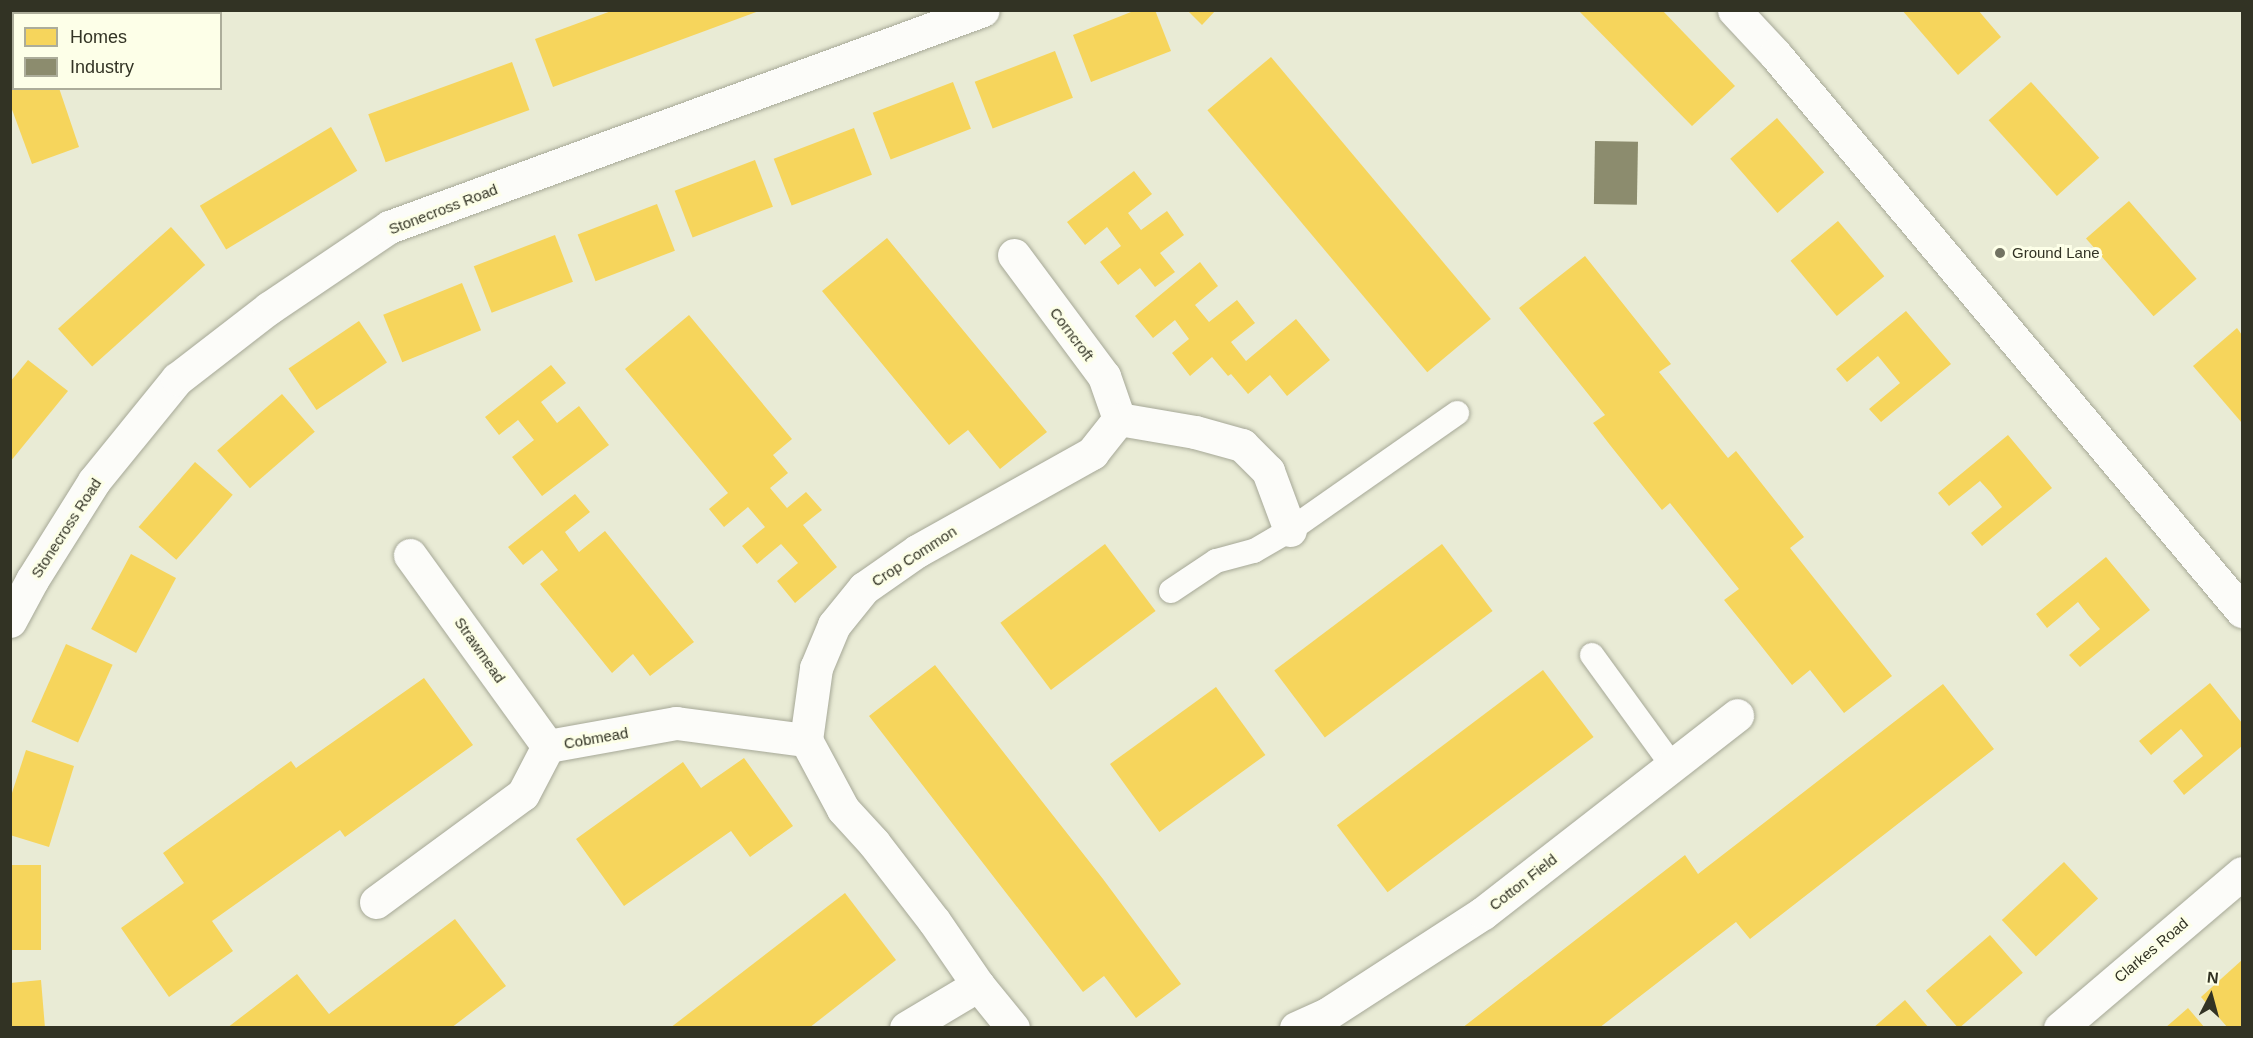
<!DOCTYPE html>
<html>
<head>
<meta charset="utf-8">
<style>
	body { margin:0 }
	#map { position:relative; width:2253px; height:1038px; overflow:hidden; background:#e9ebd5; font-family:Helvetica,sans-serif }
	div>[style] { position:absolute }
	.homes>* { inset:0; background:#f6d55c; transform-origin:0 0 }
	.industry>* { inset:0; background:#8c8c6e; transform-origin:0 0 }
	.roads { filter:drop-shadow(0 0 2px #a6a897) drop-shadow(0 0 2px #a6a897) }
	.lane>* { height:24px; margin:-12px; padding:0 12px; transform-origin:12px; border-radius:12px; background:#fcfcf9 }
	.street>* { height:33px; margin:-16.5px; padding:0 16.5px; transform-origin:16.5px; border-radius:16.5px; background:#fcfcf9 }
	.dots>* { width:16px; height:16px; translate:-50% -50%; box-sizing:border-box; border:3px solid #fdffe8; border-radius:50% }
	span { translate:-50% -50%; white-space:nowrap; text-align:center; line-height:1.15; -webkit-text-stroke:6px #fdffe8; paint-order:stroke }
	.street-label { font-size:15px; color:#323324 }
	.poi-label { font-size:15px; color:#323324 }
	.left { translate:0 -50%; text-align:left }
	.frame { position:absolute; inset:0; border:12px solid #323324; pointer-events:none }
	.legend { position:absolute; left:12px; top:12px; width:210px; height:78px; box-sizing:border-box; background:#fdffe8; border:2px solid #acad9a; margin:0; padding:8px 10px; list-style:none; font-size:18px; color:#323324 }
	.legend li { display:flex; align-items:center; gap:12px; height:30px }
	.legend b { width:30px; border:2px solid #acad9a }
	.north { position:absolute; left:2181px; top:966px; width:60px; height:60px; -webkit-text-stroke:4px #fdffe8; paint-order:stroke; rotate:6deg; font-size:16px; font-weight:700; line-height:24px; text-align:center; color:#323324 }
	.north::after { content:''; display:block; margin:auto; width:21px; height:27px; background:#323324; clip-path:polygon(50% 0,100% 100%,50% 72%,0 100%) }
</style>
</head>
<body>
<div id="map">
	<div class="homes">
		<div style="clip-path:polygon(614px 10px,759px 10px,759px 11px,553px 87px,535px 39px)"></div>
		<div style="clip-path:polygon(1136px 10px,1155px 10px,1171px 51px,1091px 82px,1073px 35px)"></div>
		<div style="clip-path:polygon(1187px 10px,1216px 10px,1202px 25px)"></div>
		<div style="clip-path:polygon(1578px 10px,1662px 10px,1735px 86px,1692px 126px)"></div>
		<div style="clip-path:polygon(1902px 10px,1978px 10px,2001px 37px,1958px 75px)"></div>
		<div style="left:1055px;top:51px;width:50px;height:86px;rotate:69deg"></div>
		<div style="left:1271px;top:57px;width:342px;height:83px;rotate:50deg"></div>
		<div style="left:512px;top:62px;width:51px;height:153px;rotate:70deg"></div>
		<div style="left:953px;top:82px;width:50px;height:86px;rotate:69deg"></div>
		<div style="left:2031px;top:82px;width:102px;height:57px;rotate:48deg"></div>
		<div style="clip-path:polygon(16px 88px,59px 88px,79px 147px,32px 164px,10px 104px,10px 90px)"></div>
		<div style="left:1777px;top:118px;width:72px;height:62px;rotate:49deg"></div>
		<div style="left:331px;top:127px;width:51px;height:153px;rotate:59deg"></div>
		<div style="left:854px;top:128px;width:50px;height:86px;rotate:69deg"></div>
		<div style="left:755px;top:160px;width:50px;height:86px;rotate:69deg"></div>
		<div style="clip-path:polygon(1134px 171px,1152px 194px,1128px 213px,1141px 230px,1167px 211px,1184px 235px,1160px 253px,1175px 272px,1155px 287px,1140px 268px,1118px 285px,1100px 262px,1121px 246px,1107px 227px,1085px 245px,1067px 222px)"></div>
		<div style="left:2129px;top:201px;width:103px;height:57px;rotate:49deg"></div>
		<div style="left:657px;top:204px;width:50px;height:85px;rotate:69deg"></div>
		<div style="left:1838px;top:221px;width:72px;height:62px;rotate:50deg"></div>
		<div style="left:171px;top:227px;width:51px;height:152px;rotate:48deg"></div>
		<div style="left:555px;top:235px;width:50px;height:87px;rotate:69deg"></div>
		<div style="clip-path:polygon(887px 238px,1047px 432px,1000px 469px,968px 430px,949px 445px,822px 291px)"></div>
		<div style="clip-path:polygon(1585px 256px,1671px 364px,1659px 372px,1728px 458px,1736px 451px,1804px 537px,1790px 548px,1892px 676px,1844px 713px,1810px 670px,1792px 685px,1758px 642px,1724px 600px,1739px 589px,1670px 503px,1662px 510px,1610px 445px,1593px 423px,1605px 415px,1519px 308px)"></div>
		<div style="clip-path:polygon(1200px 262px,1218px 286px,1195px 305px,1209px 322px,1237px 300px,1255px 323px,1231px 342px,1246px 361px,1296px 319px,1330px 360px,1287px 396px,1270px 375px,1248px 394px,1231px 374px,1228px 376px,1212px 357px,1190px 376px,1172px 353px,1189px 339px,1175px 320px,1153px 338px,1135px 316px)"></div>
		<div style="left:462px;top:283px;width:51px;height:85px;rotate:68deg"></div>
		<div style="clip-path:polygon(1906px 311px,1951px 364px,1881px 422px,1869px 409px,1900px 383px,1878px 356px,1847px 382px,1836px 369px)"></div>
		<div style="clip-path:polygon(689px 315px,792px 439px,773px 455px,788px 473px,770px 488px,787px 508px,806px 492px,822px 510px,803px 525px,837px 567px,795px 603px,777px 581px,798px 563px,781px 544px,757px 564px,742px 546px,765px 527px,748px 507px,724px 527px,709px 509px,728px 493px,625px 369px)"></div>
		<div style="left:359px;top:321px;width:50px;height:85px;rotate:56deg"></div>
		<div style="clip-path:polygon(2237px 328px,2242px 335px,2242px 423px,2193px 366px)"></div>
		<div style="clip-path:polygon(28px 360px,68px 391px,10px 462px,10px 382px)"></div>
		<div style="clip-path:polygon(551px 365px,566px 383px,541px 402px,557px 423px,579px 406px,609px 445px,542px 496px,512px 457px,534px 440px,518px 420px,499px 435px,485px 417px)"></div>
		<div style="left:282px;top:394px;width:50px;height:86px;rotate:49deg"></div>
		<div style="clip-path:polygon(2008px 435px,2052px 488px,1982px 546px,1971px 533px,2002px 507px,1991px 493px,1980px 481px,1949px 506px,1938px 493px)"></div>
		<div style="left:195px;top:462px;width:50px;height:86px;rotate:41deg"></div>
		<div style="clip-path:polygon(575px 494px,590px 512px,565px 532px,579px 552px,605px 531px,694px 642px,650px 676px,633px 654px,612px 673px,540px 584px,558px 570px,542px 550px,523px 565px,508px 547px)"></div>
		<div style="left:1105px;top:544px;width:84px;height:131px;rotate:53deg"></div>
		<div style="left:1442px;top:544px;width:84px;height:210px;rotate:53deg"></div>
		<div style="left:131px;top:554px;width:51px;height:85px;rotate:28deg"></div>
		<div style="clip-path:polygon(2106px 557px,2150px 610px,2080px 667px,2069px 655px,2100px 629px,2088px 615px,2078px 602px,2047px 628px,2036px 614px)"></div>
		<div style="left:66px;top:644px;width:51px;height:85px;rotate:24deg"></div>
		<div style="clip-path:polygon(935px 665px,1103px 879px,1181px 984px,1136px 1018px,1104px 976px,1083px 992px,869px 716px)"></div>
		<div style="left:1543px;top:670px;width:84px;height:258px;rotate:53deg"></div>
		<div style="clip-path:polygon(424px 678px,473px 745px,345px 837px,340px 830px,212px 921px,233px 951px,169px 997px,121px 928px,184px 883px,163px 853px,291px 761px,296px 768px)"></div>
		<div style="clip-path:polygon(2210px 683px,2242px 723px,2242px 746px,2184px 795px,2173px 781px,2203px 756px,2181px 729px,2151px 755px,2139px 741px)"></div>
		<div style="clip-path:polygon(1943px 684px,1994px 749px,1750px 939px,1736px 922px,1599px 1028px,1462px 1028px,1685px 855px,1698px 874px)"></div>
		<div style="left:1216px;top:687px;width:84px;height:131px;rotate:54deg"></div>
		<div style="clip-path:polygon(26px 750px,74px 766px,49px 847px,10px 835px,10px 799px)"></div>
		<div style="clip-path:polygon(744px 758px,793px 826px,750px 857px,731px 831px,624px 906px,576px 839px,683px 762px,701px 788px)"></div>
		<div style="left:2064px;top:862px;width:50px;height:85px;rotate:47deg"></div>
		<div style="left:10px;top:865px;width:31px;height:85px"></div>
		<div style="clip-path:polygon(845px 893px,896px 960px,809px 1028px,670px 1028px)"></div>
		<div style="clip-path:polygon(455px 919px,506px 986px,451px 1028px,227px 1028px,297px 974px,329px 1014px)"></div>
		<div style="left:1990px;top:935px;width:50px;height:85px;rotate:49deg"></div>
		<div style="clip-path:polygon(2242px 960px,2242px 1028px,2228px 1028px,2201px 997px)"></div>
		<div style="clip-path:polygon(41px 980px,45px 1028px,10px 1028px,10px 983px)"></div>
		<div style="clip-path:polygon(1905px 1000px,1929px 1028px,1873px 1028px)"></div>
		<div style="clip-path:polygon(2188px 1008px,2205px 1028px,2165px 1028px)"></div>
	</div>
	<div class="industry">
		<div style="left:1595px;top:141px;width:43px;height:63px;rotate:1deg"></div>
	</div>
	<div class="roads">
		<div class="lane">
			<div style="left:1171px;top:591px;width:54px;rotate:-33.7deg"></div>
			<div style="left:1216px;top:561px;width:39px;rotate:-15deg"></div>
			<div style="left:1254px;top:551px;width:42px;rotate:-30.3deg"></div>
			<div style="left:1290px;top:530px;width:204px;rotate:-35deg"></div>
			<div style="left:1592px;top:655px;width:136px;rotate:54deg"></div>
		</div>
		<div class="street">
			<div style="left:1734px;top:10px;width:60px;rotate:47deg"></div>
			<div style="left:1775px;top:54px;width:727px;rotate:50.02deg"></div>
			<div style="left:1014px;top:255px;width:151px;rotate:53.4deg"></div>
			<div style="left:1104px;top:376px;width:46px;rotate:70.8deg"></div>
			<div style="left:410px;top:555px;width:236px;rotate:54.2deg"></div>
			<div style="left:10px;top:621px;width:47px;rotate:-61.8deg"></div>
			<div style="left:32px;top:580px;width:117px;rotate:-57.9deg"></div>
			<div style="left:94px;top:481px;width:132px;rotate:-50.9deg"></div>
			<div style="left:177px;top:379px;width:116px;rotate:-37.7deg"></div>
			<div style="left:269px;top:308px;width:145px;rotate:-34deg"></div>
			<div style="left:389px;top:227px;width:632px;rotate:-20.07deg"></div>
			<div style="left:376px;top:902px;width:182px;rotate:-36.3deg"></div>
			<div style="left:523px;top:794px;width:54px;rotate:-62.5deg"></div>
			<div style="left:548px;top:746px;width:130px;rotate:-10.2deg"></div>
			<div style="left:676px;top:723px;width:131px;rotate:7.5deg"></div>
			<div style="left:906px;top:1028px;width:84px;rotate:-30.8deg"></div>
			<div style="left:1013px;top:1028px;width:55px;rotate:-129.1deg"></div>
			<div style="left:978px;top:985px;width:78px;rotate:-124.5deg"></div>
			<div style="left:934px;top:921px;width:98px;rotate:-127.6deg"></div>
			<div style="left:874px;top:843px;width:46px;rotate:-132.4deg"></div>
			<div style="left:843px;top:809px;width:78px;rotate:-118.2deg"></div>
			<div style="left:806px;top:740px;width:73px;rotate:-82.1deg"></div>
			<div style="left:816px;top:668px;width:47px;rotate:-67.3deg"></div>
			<div style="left:834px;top:625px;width:48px;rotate:-51deg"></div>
			<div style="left:864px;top:588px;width:65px;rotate:-34.9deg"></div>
			<div style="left:917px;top:551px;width:201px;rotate:-29.2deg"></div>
			<div style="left:1092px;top:453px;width:43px;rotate:-51.5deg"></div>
			<div style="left:1119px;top:419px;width:77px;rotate:9.7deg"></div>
			<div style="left:1195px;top:432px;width:49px;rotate:15.5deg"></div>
			<div style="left:1242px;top:445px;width:37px;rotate:45deg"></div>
			<div style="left:1268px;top:471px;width:63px;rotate:69.6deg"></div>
			<div style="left:1296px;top:1028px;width:34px;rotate:-24deg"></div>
			<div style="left:1327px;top:1014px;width:186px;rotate:-32.9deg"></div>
			<div style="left:1483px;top:913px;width:322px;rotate:-37.9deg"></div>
			<div style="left:2060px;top:1028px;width:239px;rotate:-40.4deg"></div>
		</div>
	</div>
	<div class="dots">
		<div style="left:2000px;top:253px;background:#727362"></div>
	</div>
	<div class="street-label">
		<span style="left:443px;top:209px;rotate:-21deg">Stonecross Road</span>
		<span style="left:1072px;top:334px;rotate:53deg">Corncroft</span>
		<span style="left:66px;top:528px;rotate:-57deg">Stonecross Road</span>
		<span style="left:914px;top:556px;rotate:-33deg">Crop Common</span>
		<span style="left:480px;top:650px;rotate:55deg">Strawmead</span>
		<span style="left:596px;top:738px;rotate:-10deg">Cobmead</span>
		<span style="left:1523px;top:882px;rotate:-38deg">Cotton Field</span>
		<span style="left:2151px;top:950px;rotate:-40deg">Clarkes Road</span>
	</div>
	<div class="poi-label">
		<span class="left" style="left:2012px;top:253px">Ground Lane</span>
	</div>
	<div class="frame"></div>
	<ul class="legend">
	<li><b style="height:16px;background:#f6d55c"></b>Homes</li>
	<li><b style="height:16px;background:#8c8c6e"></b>Industry</li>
	</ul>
	<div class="north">N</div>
</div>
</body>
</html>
